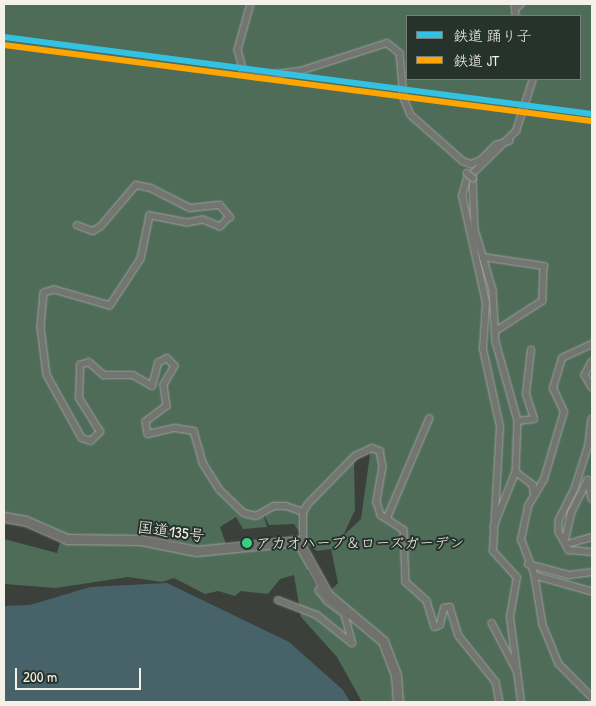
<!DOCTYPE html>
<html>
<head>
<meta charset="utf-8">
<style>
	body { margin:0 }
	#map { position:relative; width:596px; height:706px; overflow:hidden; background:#3c403b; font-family:"Patrick Hand","Klee One",sans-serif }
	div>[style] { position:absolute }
	.green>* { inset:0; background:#4e6c58 }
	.water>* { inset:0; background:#48626a }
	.roads { filter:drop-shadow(0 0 1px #9fa09c) drop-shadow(0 0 1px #9fa09c) }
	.minor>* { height:5.5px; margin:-2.75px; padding:0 2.75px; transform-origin:2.75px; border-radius:2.75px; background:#737570 }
	.highway>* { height:9px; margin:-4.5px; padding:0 4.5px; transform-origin:4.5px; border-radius:4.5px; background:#70716c }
	.bridges { filter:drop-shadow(0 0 1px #9fa09c) drop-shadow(0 0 1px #9fa09c) }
	.minor-bridge>* { height:5.5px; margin:-2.75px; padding:0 2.75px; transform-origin:2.75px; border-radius:2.75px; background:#737570 }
	.rail-1>* { height:6px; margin:-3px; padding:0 3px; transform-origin:3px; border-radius:3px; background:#33c2e2 }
	.rail-2>* { height:6px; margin:-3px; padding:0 3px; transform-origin:3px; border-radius:3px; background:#ffa500 }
	.dots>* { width:14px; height:14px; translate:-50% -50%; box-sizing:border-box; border:2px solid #26332d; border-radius:50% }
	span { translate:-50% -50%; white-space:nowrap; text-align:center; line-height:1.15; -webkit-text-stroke:4px #26332d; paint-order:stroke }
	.bus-label { font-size:15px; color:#f4f1e8 }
	.left { translate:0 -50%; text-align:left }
	.street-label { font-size:16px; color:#f4f1e8 }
	.frame { position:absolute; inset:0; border:5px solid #f4f1e8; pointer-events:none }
	.legend { position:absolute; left:406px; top:15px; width:175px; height:65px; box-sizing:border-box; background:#26332d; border:1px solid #787f78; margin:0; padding:6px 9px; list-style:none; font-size:15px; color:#f4f1e8 }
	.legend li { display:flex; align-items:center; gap:10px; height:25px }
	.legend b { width:25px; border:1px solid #787f78 }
	.scale { position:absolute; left:15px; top:668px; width:126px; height:22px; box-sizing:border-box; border:2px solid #f4f1e8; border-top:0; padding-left:6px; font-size:15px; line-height:18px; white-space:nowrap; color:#f4f1e8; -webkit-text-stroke:4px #26332d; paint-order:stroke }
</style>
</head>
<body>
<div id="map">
	<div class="green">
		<div style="clip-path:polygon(evenodd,4px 4px,592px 4px,592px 702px,362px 702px,337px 657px,301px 617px,294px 575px,280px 579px,268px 594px,241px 591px,235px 596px,218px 591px,205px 594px,174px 578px,162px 582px,128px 577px,56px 588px,4px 584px,4px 539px,57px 553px,60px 543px,131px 540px,218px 551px,306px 543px,294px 524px,269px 525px,263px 513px,267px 527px,243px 529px,236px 517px,220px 527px,226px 544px,200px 548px,149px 535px,60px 537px,4px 516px,4px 4px,407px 16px,580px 16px,580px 79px,407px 79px,407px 16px,4px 4px,371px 447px,361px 519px,343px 536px,355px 510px,354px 462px,371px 447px,4px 4px,307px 544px,317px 551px,331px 549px,338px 583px,323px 598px,307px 570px,312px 568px,307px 544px)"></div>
	</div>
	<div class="water">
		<div style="clip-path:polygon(167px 583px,289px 642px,343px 690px,350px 702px,4px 702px,4px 606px,30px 605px,90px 587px)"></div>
	</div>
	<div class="roads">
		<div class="minor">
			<div style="left:251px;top:4px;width:48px;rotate:105.8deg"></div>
			<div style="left:238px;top:50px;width:23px;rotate:75deg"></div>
			<div style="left:244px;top:72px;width:15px;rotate:16deg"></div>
			<div style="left:258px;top:76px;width:42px;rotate:-6.8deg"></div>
			<div style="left:300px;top:71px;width:91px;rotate:-17.8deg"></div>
			<div style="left:387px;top:43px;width:16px;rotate:38deg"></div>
			<div style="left:400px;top:53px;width:45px;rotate:84.9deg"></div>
			<div style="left:404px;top:98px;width:18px;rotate:68deg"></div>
			<div style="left:411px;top:115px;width:69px;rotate:41.5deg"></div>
			<div style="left:463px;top:161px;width:9px;rotate:21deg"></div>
			<div style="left:471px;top:164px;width:11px;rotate:-22deg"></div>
			<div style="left:481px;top:160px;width:21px;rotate:-45deg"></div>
			<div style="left:496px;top:145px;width:14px;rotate:-17deg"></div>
			<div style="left:515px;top:4px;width:12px;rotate:85deg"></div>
			<div style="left:515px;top:9px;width:8px;rotate:-40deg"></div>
			<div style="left:473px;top:178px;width:51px;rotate:87.8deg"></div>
			<div style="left:475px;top:229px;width:64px;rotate:73.6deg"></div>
			<div style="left:493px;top:290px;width:52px;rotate:86.7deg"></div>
			<div style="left:496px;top:342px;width:82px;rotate:74.4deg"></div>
			<div style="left:518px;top:421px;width:51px;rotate:92.2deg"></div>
			<div style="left:516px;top:472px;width:59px;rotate:111.8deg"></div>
			<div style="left:77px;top:225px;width:17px;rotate:21deg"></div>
			<div style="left:93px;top:231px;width:9px;rotate:-32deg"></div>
			<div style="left:101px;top:226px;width:54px;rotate:-49.5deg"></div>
			<div style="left:136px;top:185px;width:15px;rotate:11deg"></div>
			<div style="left:151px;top:188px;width:44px;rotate:27.1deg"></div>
			<div style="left:190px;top:208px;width:30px;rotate:-6deg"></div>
			<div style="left:220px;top:205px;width:16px;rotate:50deg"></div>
			<div style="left:230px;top:217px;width:14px;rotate:135deg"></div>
			<div style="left:220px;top:227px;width:18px;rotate:-158deg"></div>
			<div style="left:203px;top:220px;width:16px;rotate:169deg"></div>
			<div style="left:187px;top:223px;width:38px;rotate:-169deg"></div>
			<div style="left:150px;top:216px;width:44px;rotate:101.8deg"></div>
			<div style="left:141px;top:259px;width:56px;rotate:123.4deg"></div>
			<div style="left:110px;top:306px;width:58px;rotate:-164.1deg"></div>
			<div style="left:54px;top:290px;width:10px;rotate:163deg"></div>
			<div style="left:44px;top:293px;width:34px;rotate:95deg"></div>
			<div style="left:41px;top:327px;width:48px;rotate:82.9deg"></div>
			<div style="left:47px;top:375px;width:72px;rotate:60.9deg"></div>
			<div style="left:82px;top:438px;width:9px;rotate:18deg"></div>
			<div style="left:91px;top:441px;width:13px;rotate:-45deg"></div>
			<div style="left:100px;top:432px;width:40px;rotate:-122deg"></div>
			<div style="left:79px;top:398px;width:33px;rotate:-88deg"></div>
			<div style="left:80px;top:365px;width:9px;rotate:-18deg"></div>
			<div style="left:89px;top:362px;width:20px;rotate:41deg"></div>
			<div style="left:104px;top:375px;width:29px"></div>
			<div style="left:133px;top:375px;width:22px;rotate:30deg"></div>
			<div style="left:152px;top:386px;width:24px;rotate:-75deg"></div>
			<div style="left:158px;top:363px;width:10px;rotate:-29deg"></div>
			<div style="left:167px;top:358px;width:11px;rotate:45deg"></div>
			<div style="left:175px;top:366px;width:22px;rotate:120deg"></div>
			<div style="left:164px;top:385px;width:21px;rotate:82deg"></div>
			<div style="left:167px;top:406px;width:26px;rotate:143deg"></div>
			<div style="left:146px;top:422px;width:12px;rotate:81deg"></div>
			<div style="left:148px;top:434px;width:28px;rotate:-13deg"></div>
			<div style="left:175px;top:428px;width:19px;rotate:9deg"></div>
			<div style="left:194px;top:431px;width:33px;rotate:74deg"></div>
			<div style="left:203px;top:463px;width:32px;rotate:58deg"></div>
			<div style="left:220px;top:490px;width:33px;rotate:44deg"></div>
			<div style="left:244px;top:513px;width:12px;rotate:14deg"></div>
			<div style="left:256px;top:516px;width:21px;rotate:-29deg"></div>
			<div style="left:274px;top:506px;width:12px"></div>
			<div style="left:286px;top:506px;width:18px;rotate:19deg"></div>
			<div style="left:483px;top:257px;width:62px;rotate:8.4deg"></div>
			<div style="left:544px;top:266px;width:35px;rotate:92deg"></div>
			<div style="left:543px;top:301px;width:57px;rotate:147.1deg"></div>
			<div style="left:592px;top:362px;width:15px;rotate:118deg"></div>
			<div style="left:585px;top:375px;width:14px;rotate:60deg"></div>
			<div style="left:592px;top:419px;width:26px;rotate:97deg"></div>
			<div style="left:589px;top:445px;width:46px;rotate:107.7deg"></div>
			<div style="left:575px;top:489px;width:35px;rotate:117deg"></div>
			<div style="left:559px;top:520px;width:12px;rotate:90deg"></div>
			<div style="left:559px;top:532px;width:21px;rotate:61deg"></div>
			<div style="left:569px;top:550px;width:23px;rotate:5deg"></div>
			<div style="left:518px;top:421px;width:16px;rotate:-7deg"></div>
			<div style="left:534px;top:419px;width:26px;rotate:-108deg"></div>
			<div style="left:526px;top:394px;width:44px;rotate:-83.5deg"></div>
			<div style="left:516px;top:472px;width:21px;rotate:37deg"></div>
			<div style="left:533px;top:485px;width:7px;rotate:82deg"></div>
			<div style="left:387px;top:518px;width:108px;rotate:-67deg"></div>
			<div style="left:565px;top:540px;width:28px;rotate:-77deg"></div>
			<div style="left:571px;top:513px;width:37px;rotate:-63deg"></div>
			<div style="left:588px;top:480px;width:19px;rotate:78deg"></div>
			<div style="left:568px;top:544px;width:25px;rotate:-16deg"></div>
			<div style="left:303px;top:545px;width:33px;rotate:-90deg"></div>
			<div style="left:303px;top:512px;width:9px;rotate:-58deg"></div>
			<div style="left:308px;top:504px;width:67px;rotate:-45.6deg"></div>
			<div style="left:355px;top:456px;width:19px;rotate:-25deg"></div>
			<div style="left:372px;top:448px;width:9px;rotate:21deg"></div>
			<div style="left:380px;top:451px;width:16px;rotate:79deg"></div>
			<div style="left:383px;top:467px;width:36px;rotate:100deg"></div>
			<div style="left:377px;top:502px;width:14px;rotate:73deg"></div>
			<div style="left:381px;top:515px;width:27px;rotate:33deg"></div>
			<div style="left:404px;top:530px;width:52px;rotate:87.8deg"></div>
			<div style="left:406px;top:582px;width:28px;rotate:42deg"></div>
			<div style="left:427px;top:601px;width:27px;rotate:73deg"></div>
			<div style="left:435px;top:627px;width:5px;rotate:-22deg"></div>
			<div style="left:440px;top:625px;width:17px;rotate:-77deg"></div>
			<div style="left:444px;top:608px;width:6px;rotate:-9deg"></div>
			<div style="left:450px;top:607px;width:30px;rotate:73deg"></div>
			<div style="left:459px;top:636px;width:59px;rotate:51.2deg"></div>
			<div style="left:496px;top:682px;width:20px;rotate:79deg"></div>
			<div style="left:528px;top:564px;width:42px;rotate:15deg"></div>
			<div style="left:569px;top:575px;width:23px;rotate:-7deg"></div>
			<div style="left:535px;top:576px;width:39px;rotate:-111deg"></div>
			<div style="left:521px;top:540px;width:35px;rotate:-78deg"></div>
			<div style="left:528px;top:506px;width:31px;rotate:-59deg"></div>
			<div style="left:544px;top:479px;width:70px;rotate:-73.4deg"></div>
			<div style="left:564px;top:412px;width:26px;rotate:-115deg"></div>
			<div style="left:553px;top:388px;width:31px;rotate:-73deg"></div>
			<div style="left:562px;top:358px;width:33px;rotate:-25deg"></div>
			<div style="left:592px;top:592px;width:59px;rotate:-164.3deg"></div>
			<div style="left:535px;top:576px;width:50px;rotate:80.7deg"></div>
			<div style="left:543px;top:625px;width:42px;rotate:67.7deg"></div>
			<div style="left:559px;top:664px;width:47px;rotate:45deg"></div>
			<div style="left:278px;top:600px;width:42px;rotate:21deg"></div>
			<div style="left:317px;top:615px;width:45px;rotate:38.7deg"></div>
			<div style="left:352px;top:643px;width:30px;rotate:-105deg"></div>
			<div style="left:344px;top:614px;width:21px;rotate:-143deg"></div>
			<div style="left:327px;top:601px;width:13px;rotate:-129deg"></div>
			<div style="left:319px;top:591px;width:6px;rotate:-59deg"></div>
			<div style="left:492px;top:623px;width:54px;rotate:62.5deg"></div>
			<div style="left:521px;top:702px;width:86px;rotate:-97.4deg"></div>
			<div style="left:510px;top:617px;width:40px;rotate:-80deg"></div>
			<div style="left:517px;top:578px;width:36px;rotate:-132deg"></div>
			<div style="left:493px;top:551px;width:124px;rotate:-86.8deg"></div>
			<div style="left:500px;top:427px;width:80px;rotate:-102.3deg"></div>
			<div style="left:483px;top:349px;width:46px;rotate:-86.3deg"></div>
			<div style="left:486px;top:303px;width:110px;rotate:-102.6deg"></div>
			<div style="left:462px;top:196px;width:18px;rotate:-74deg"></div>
			<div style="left:467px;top:179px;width:69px;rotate:-44.4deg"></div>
			<div style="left:516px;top:131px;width:55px;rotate:-71.9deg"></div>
		</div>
		<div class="highway">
			<div style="left:4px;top:517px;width:22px;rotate:10deg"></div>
			<div style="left:26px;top:521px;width:45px;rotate:23.7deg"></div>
			<div style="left:67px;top:539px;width:74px;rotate:0.8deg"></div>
			<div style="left:141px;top:540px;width:56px;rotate:11.3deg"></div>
			<div style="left:196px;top:551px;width:102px;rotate:-5.6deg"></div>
			<div style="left:298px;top:541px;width:62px;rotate:60.9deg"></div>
			<div style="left:328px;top:595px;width:72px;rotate:39.9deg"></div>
			<div style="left:383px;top:641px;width:36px;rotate:69deg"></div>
			<div style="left:396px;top:675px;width:27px;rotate:86deg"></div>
		</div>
	</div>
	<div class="bridges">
		<div class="minor-bridge">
			<div style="left:467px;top:173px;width:8px;rotate:40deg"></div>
		</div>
	</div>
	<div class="rail-1">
		<div style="left:4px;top:37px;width:593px;rotate:7.46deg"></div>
	</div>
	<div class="rail-2">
		<div style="left:4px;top:45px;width:592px;rotate:7.38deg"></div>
	</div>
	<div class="dots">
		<div style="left:247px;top:543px;background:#3ace82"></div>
	</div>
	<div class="bus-label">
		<span class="left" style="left:256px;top:543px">アカオハーブ＆ローズガーデン</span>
	</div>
	<div class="street-label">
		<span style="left:171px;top:531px;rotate:8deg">国道135号</span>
	</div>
	<div class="frame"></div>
	<ul class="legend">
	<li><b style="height:6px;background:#33c2e2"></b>鉄道 踊り子</li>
	<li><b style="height:6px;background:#ffa500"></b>鉄道 JT</li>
	</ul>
	<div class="scale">200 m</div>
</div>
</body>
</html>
